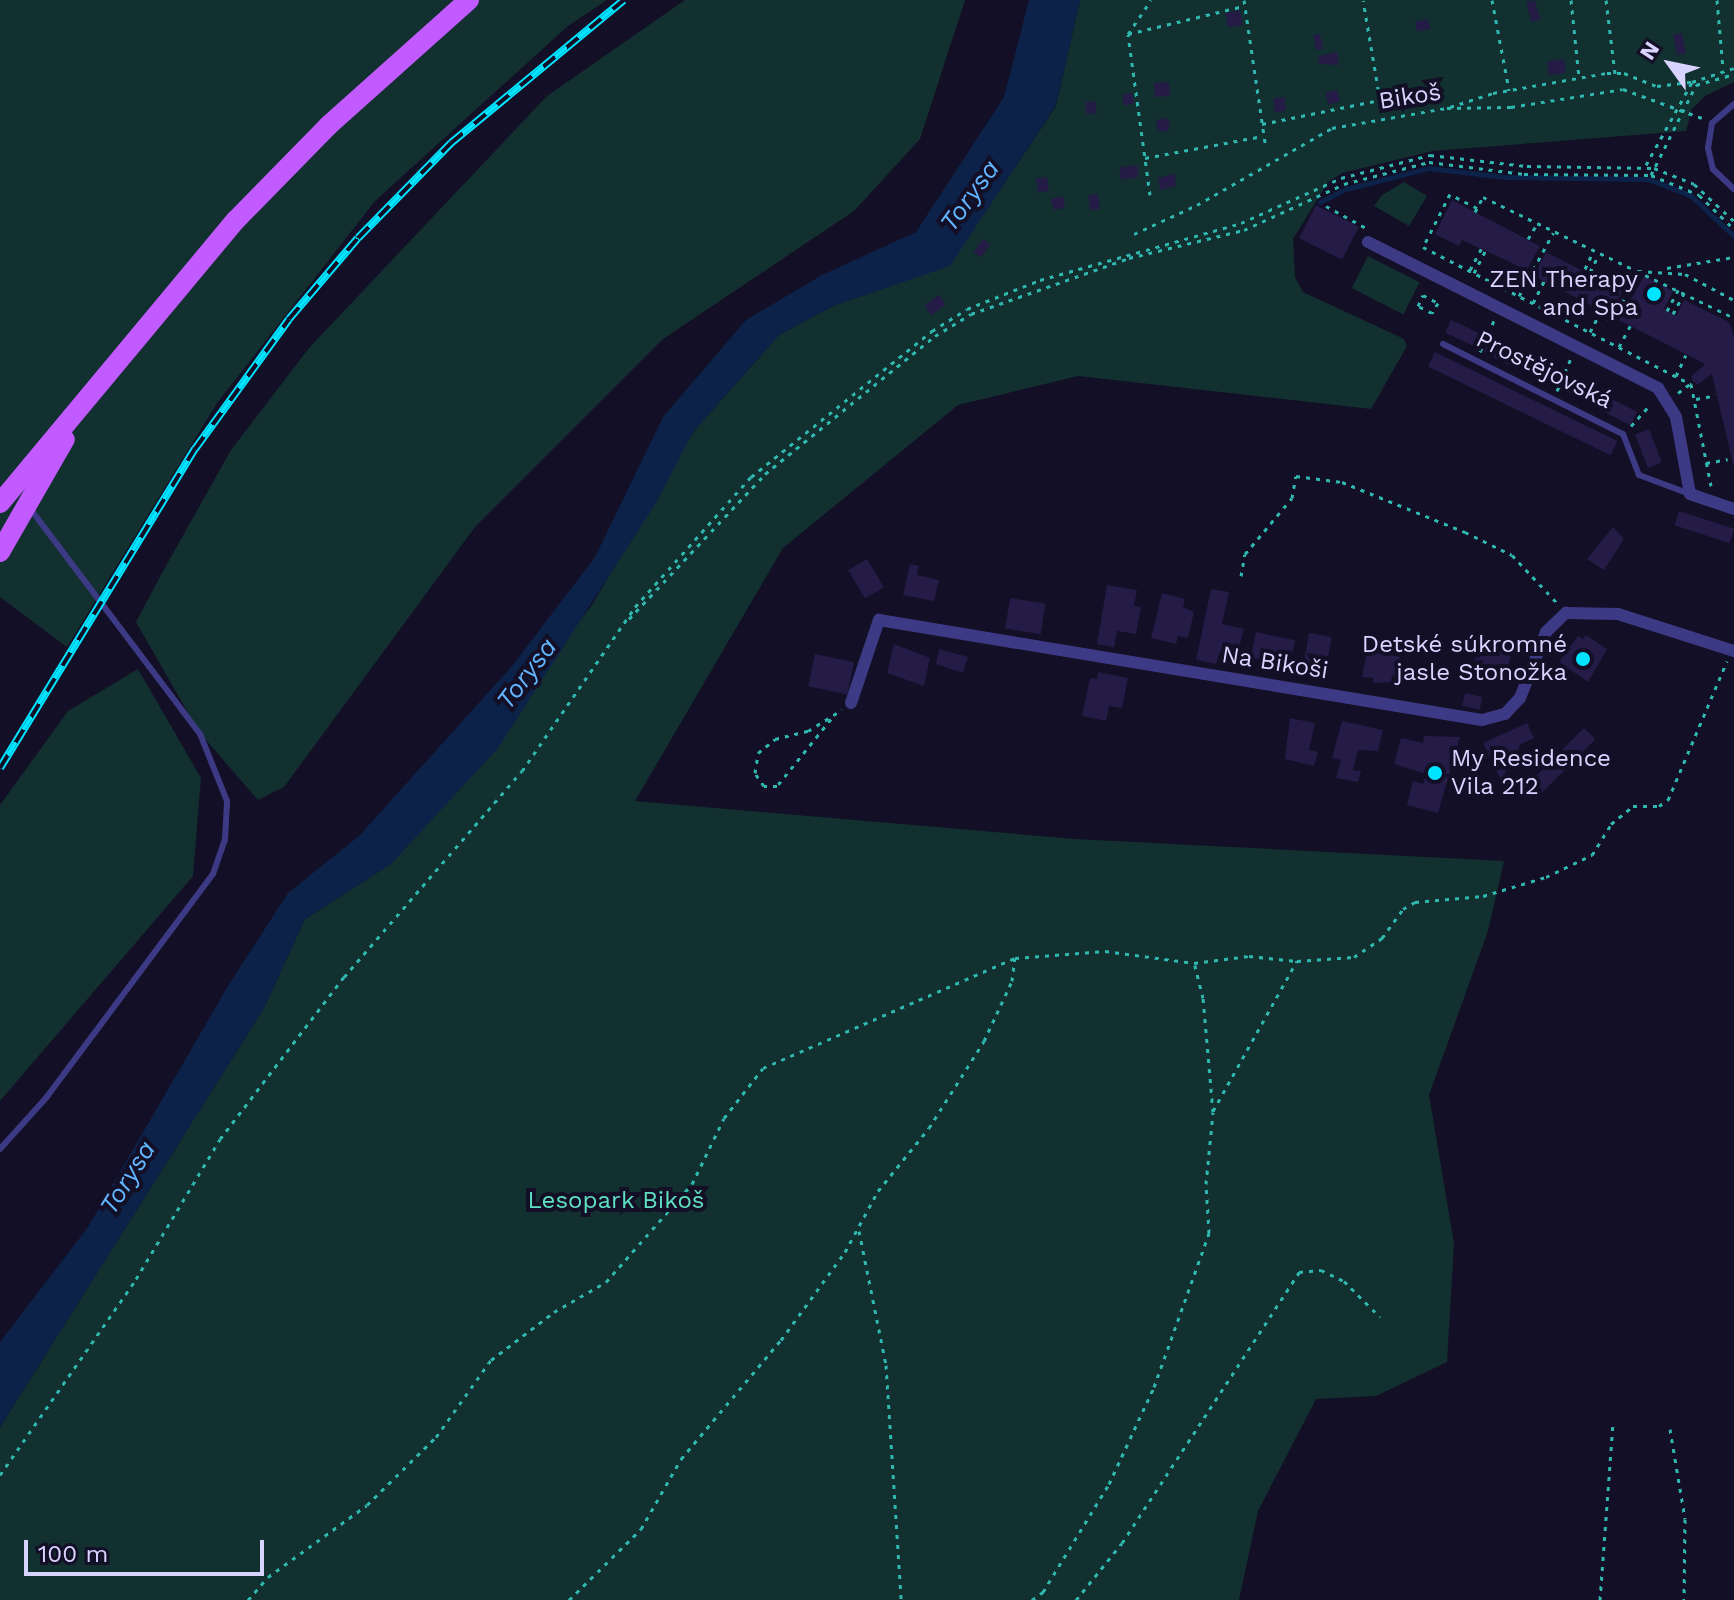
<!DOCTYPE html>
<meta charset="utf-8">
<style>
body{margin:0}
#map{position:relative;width:1734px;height:1600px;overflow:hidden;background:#130f26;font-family:"Work Sans",sans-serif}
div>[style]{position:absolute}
.green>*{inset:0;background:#12302f;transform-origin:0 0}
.water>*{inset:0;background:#0c2248}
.stream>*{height:5px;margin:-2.5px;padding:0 2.5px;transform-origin:2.5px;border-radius:2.5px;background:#0c2248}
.building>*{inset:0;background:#241b47;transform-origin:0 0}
.round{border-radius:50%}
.path>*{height:3px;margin-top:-1.5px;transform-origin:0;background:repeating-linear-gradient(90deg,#2fb8b0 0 4px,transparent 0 10px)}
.service>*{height:6px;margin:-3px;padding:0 3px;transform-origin:3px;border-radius:3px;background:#3d3a85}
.minor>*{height:12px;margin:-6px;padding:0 6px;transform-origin:6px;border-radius:6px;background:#3d3a85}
.primary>*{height:20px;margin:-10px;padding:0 10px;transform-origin:10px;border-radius:10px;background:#c25bff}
.rail>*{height:8px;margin-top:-4px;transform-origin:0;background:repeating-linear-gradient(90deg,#130f26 0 15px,#00e5ff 0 30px);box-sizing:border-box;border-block:2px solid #00e5ff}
.dots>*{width:22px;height:22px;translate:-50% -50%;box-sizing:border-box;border:4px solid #130f26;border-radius:50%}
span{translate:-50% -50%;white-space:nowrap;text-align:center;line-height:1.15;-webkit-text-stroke:8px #130f26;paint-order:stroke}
.street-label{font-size:24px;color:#d9d4ff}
.poi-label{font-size:24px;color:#d9d4ff}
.right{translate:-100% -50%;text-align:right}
.left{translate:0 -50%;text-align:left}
.park-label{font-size:24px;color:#5fe0c0}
.water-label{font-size:26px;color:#62b6ff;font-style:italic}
.north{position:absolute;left:1630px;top:24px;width:80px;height:80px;-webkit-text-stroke:6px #130f26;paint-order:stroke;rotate:303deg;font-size:22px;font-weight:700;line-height:32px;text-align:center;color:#d9d4ff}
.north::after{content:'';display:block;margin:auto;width:28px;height:36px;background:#d9d4ff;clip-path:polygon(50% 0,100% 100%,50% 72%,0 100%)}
.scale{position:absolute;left:24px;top:1540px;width:240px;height:36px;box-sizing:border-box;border:4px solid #d9d4ff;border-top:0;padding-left:10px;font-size:24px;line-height:28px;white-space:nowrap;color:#d9d4ff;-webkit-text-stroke:6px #130f26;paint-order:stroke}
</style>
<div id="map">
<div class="green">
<i style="clip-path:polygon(0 0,607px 0,568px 26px,375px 201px,217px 403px,67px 647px,0 597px)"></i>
<i style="clip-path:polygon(685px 0,965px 0,920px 139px,854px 211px,663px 339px,475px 527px,284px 787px,258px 800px,199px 732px,136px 622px,162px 573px,231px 450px,309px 348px,547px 96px)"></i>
<i style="clip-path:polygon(1080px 0,1734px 0,1734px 82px,1705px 96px,1692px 109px,1686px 131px,1433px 151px,1342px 173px,1328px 182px,1293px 239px,1295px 277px,1303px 292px,1404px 339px,1407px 346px,1371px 409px,1078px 376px,958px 405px,783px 548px,635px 801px,1075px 839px,1504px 861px,1488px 931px,1429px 1095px,1454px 1244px,1447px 1362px,1376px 1396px,1316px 1399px,1258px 1511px,1239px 1600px,0 1600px,0 1427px,264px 1008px,305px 919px,391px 864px,592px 605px,693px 432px,779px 335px,833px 306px,950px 265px,1056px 106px)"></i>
<i style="clip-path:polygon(1404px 182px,1427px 196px,1409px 226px,1374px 206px,1382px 195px)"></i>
<i style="left:1368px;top:256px;width:58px;height:36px;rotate:27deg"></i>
<i style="clip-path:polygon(138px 669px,201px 778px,193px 876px,0 1101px,0 805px,68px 711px)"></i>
</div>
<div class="water">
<i style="clip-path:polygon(1029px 0,1080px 0,1056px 105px,950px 266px,833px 306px,779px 335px,693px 432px,656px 503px,498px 748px,391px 864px,305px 919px,264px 1008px,0 1427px,0 1342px,88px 1227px,228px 986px,288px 893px,359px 836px,512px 666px,595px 557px,663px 417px,746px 320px,822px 275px,916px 232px,1004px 97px)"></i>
</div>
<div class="stream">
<i style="left:1320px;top:202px;width:29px;rotate:-27deg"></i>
<i style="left:1346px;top:189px;width:86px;rotate:-14.2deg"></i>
<i style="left:1429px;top:168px;width:76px;rotate:6.8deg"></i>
<i style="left:1504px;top:177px;width:144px;rotate:0.8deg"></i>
<i style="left:1648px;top:179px;width:45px;rotate:20.9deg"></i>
<i style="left:1690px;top:195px;width:60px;rotate:43deg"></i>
</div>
<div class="building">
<i style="left:1535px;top:0;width:20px;height:9px;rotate:75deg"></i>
<i style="left:1240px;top:10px;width:15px;height:15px;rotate:79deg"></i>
<i style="left:1428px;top:19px;width:10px;height:13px;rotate:79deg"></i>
<i style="left:1682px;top:33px;width:21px;height:9px;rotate:79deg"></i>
<i style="left:1320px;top:34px;width:15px;height:7px;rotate:79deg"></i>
<i style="clip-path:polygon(1337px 52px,1339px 65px,1319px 64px,1318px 56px)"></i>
<i style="left:1564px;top:59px;width:14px;height:17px;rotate:82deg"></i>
<i style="left:1169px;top:82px;width:14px;height:15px;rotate:86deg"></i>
<i style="left:1337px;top:90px;width:12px;height:12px;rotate:76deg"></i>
<i style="left:1132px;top:93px;width:11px;height:10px;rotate:80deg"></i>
<i style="left:1284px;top:97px;width:14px;height:11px;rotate:82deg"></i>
<i style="left:1095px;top:101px;width:12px;height:10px;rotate:81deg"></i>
<i class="round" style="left:1156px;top:118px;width:14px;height:14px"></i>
<i style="left:1137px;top:165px;width:12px;height:18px;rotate:81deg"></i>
<i style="clip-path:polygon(1175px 174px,1176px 186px,1160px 190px,1158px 178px)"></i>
<i style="left:1047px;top:177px;width:14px;height:11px;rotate:82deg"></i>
<i style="left:1098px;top:194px;width:15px;height:10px;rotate:82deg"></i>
<i style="clip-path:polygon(1063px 196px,1065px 208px,1054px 210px,1051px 199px)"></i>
<i style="clip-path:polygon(1452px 200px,1540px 246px,1527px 270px,1462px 240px,1459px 246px,1435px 234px)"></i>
<i style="left:1316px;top:205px;width:48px;height:37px;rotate:27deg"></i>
<i style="left:983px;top:239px;width:9px;height:16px;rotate:36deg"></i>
<i style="left:1546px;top:252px;width:86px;height:27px;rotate:27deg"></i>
<i style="clip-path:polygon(1644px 276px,1673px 291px,1664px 309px,1676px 316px,1684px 300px,1729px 322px,1734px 336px,1734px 468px,1712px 374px,1697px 385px,1691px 377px,1705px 364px,1619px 320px)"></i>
<i style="left:939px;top:295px;width:12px;height:18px;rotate:55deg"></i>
<i style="left:1451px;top:320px;width:38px;height:14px;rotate:25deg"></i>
<i style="left:1490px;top:339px;width:37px;height:15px;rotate:26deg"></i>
<i style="left:1435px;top:352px;width:203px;height:16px;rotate:26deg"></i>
<i style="left:1528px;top:358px;width:37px;height:14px;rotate:26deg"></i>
<i style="left:1566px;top:376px;width:37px;height:14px;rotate:26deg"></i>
<i style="left:1604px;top:395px;width:37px;height:15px;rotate:27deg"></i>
<i style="left:1649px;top:429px;width:36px;height:15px;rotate:69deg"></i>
<i style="left:1679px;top:511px;width:58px;height:15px;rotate:18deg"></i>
<i style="clip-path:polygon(1613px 527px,1624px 539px,1604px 570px,1587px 559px)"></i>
<i style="left:867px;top:559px;width:33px;height:22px;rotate:59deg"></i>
<i style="clip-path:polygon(910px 564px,919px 566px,917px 575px,939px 580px,934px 601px,903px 595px)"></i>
<i style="clip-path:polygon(1107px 585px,1137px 590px,1134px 606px,1141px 607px,1136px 634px,1117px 631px,1114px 647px,1097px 644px)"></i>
<i style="clip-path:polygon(1211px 589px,1229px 592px,1222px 624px,1244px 629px,1237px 655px,1220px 651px,1216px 664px,1196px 660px)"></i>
<i style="clip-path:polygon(1162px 593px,1185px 599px,1183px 607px,1194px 612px,1188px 638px,1178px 636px,1176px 644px,1151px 638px)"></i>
<i style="left:1010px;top:598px;width:36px;height:31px;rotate:9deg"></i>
<i style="left:1256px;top:632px;width:40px;height:26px;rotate:12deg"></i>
<i style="left:1309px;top:633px;width:23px;height:38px;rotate:10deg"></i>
<i style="clip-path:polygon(1586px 635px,1607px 649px,1588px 682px,1559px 662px,1578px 636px,1583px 639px)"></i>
<i style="left:1481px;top:638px;width:33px;height:40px;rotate:14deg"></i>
<i style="clip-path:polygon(894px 644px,930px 658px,924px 686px,887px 673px)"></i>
<i style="clip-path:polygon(939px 649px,968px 657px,963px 673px,936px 664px)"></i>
<i style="clip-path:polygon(1367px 651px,1400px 657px,1395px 682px,1373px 683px,1374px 678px,1362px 677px)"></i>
<i style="left:815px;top:654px;width:40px;height:33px;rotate:12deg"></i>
<i style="clip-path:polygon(1098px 672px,1128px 678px,1122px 708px,1109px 706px,1106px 721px,1082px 716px,1090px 678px,1097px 679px)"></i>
<i style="left:1465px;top:693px;width:18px;height:13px;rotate:13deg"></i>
<i style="clip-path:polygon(1290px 718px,1315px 723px,1309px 750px,1318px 752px,1314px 766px,1285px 759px)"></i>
<i style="clip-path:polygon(1342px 721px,1383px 730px,1378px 751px,1358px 750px,1353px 770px,1361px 771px,1358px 782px,1336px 778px,1341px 760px,1332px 758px)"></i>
<i style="clip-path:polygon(1527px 723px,1534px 738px,1521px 744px,1501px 780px,1483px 743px)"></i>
<i style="left:1584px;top:728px;width:16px;height:76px;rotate:45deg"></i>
<i style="clip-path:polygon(1424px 736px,1460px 737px,1438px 813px,1407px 805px,1413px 781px,1423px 784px,1426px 774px,1394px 764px,1401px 738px,1423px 743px)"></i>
</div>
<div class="path">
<i style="left:1244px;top:0;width:144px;rotate:81.6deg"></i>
<i style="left:1492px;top:0;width:92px;rotate:79.3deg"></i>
<i style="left:1571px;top:0;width:78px;rotate:84.1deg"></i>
<i style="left:1606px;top:0;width:74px;rotate:83deg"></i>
<i style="left:1717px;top:0;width:68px;rotate:85deg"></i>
<i style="left:1128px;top:34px;width:119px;rotate:-13.6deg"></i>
<i style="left:1450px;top:107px;width:45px;rotate:-18deg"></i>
<i style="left:1493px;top:93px;width:116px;rotate:-10deg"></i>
<i style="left:1607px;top:73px;width:17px"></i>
<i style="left:1624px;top:73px;width:35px;rotate:22deg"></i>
<i style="left:1657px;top:86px;width:35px;rotate:-7deg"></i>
<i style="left:1262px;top:124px;width:120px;rotate:-11.5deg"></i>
<i style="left:1380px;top:100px;width:101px;rotate:-99.6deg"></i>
<i style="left:1145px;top:158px;width:120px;rotate:-10.6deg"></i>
<i style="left:1646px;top:165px;width:95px;rotate:-61deg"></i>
<i style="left:1692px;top:82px;width:44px;rotate:-18.4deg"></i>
<i style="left:1651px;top:175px;width:52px;rotate:22.6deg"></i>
<i style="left:1699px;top:195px;width:49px;rotate:44.2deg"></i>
<i style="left:1150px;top:195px;width:162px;rotate:-97.8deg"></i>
<i style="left:1128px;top:34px;width:41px;rotate:-55.9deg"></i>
<i style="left:1326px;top:206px;width:46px;rotate:28.8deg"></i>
<i style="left:1477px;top:208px;width:30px;rotate:-153deg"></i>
<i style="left:1450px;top:194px;width:59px;rotate:117deg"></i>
<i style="left:1423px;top:247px;width:301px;rotate:27.1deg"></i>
<i style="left:1691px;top:384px;width:104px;rotate:78.9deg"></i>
<i style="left:1475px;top:212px;width:17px;rotate:-62deg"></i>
<i style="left:1483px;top:197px;width:279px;rotate:25.7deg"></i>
<i style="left:1134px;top:234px;width:69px;rotate:-24.7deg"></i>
<i style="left:1197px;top:205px;width:155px;rotate:-29.7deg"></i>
<i style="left:1332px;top:128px;width:117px;rotate:-9.9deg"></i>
<i style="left:1447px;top:108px;width:64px;rotate:-0.9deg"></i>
<i style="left:1511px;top:107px;width:113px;rotate:-9.1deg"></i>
<i style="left:1623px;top:89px;width:84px;rotate:20.2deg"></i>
<i style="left:1528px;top:239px;width:17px;rotate:-59deg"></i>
<i style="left:1667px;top:268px;width:68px;rotate:-9.3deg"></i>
<i style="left:1585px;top:269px;width:17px;rotate:-65deg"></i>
<i style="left:1470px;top:270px;width:24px;rotate:-62deg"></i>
<i style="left:1590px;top:272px;width:18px;rotate:-63deg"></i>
<i style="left:1474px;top:273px;width:25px;rotate:-63deg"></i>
<i style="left:1423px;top:295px;width:17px;rotate:28deg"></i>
<i style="left:1438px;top:303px;width:12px;rotate:121deg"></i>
<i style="left:1432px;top:313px;width:16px;rotate:-153deg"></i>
<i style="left:1418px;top:306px;width:12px;rotate:-66deg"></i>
<i style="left:1519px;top:296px;width:72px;rotate:-61.6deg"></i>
<i style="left:1533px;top:303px;width:25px;rotate:-63deg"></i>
<i style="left:1667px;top:311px;width:24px;rotate:-62deg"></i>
<i style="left:1599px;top:314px;width:16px;rotate:27deg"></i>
<i style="left:1613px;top:321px;width:56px;rotate:-63.4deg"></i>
<i style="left:1638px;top:271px;width:47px;rotate:3.7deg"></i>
<i style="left:1685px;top:274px;width:55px;rotate:28deg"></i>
<i style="left:1673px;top:314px;width:24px;rotate:-62deg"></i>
<i style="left:1590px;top:332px;width:24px;rotate:-62deg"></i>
<i style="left:1619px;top:347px;width:24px;rotate:-62deg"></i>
<i style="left:1480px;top:352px;width:36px;rotate:-66deg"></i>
<i style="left:1676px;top:376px;width:23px;rotate:-65deg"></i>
<i style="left:1557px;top:391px;width:36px;rotate:-67deg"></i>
<i style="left:1678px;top:393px;width:20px;rotate:-37deg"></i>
<i style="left:1696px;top:399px;width:20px;rotate:-11deg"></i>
<i style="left:1631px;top:426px;width:28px;rotate:-48deg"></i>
<i style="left:1706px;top:463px;width:22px;rotate:-10deg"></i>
<i style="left:1241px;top:576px;width:22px;rotate:-80deg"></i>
<i style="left:1245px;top:554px;width:73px;rotate:-50deg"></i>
<i style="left:1292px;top:498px;width:22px;rotate:-80deg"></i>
<i style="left:1296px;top:476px;width:46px;rotate:7.4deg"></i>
<i style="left:1342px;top:482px;width:133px;rotate:22.1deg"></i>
<i style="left:1465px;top:532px;width:52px;rotate:26.1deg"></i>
<i style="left:1512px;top:555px;width:67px;rotate:46.8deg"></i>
<i style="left:629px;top:619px;width:199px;rotate:-46.8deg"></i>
<i style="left:765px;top:474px;width:219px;rotate:-39.1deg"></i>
<i style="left:935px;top:336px;width:42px;rotate:-31.4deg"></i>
<i style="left:971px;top:314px;width:168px;rotate:-19.5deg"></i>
<i style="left:1129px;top:258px;width:118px;rotate:-13.7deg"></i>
<i style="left:1244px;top:230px;width:110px;rotate:-24.7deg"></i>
<i style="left:1344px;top:184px;width:88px;rotate:-14.5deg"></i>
<i style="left:1429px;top:162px;width:96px;rotate:7.2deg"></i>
<i style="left:1524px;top:174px;width:127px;rotate:0.5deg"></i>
<i style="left:1651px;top:175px;width:101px;rotate:-63.4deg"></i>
<i style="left:1696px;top:85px;width:40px;rotate:-16deg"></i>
<i style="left:1559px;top:642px;width:12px;rotate:35deg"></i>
<i style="left:831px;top:719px;width:86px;rotate:128.9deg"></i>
<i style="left:777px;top:786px;width:13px;rotate:180deg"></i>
<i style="left:764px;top:786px;width:16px;rotate:-125deg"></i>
<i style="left:755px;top:773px;width:20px;rotate:-81deg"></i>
<i style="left:758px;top:753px;width:22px;rotate:-39deg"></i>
<i style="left:775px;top:739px;width:34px;rotate:-14deg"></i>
<i style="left:808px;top:731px;width:40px;rotate:-32deg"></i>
<i style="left:1213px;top:1111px;width:172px;rotate:-60.8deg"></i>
<i style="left:859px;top:1231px;width:137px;rotate:78.6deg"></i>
<i style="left:886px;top:1365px;width:235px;rotate:86.3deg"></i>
<i style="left:1670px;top:1429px;width:91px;rotate:80.5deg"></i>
<i style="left:1685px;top:1519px;width:81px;rotate:90.7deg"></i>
<i style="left:0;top:1475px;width:239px;rotate:-55.2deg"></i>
<i style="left:136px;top:1279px;width:163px;rotate:-59deg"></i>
<i style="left:220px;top:1139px;width:204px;rotate:-52.6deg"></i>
<i style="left:344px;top:977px;width:272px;rotate:-49.2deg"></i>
<i style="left:522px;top:771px;width:199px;rotate:-55.4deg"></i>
<i style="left:635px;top:607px;width:174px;rotate:-48.3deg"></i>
<i style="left:751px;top:477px;width:233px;rotate:-38.9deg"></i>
<i style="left:932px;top:331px;width:41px;rotate:-32.2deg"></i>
<i style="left:967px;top:309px;width:79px;rotate:-21.7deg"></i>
<i style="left:1040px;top:280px;width:209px;rotate:-15.8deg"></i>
<i style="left:1241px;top:223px;width:110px;rotate:-24.2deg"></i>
<i style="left:1341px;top:178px;width:92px;rotate:-14.5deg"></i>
<i style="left:1430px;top:155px;width:98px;rotate:6.5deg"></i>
<i style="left:1527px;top:166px;width:127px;rotate:0.9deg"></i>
<i style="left:1654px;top:168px;width:43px;rotate:21.8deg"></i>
<i style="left:1694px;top:184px;width:54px;rotate:42.8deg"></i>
<i style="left:248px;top:1600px;width:30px;rotate:-49deg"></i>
<i style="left:268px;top:1577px;width:122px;rotate:-36deg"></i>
<i style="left:367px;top:1505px;width:97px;rotate:-44.6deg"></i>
<i style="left:436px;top:1437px;width:95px;rotate:-54.5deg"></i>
<i style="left:491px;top:1360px;width:79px;rotate:-37.3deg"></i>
<i style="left:554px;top:1312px;width:60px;rotate:-30deg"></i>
<i style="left:606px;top:1282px;width:130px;rotate:-48.7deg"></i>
<i style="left:692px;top:1184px;width:73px;rotate:-64.1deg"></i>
<i style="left:724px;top:1118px;width:63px;rotate:-52deg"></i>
<i style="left:763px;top:1068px;width:275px;rotate:-23.6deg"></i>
<i style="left:1015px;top:958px;width:90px;rotate:-4.4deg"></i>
<i style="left:1105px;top:951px;width:90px;rotate:7.7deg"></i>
<i style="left:1194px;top:963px;width:55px;rotate:-7.3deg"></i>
<i style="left:1249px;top:956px;width:48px;rotate:5.9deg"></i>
<i style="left:1297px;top:961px;width:57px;rotate:-4deg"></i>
<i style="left:1354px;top:957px;width:34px;rotate:-34deg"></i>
<i style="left:1382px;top:938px;width:36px;rotate:-54deg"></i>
<i style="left:1403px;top:909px;width:14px;rotate:-30deg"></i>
<i style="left:1415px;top:902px;width:68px;rotate:-5deg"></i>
<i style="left:1483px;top:896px;width:66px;rotate:-16.8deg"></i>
<i style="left:1546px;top:877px;width:51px;rotate:-25.6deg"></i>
<i style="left:1592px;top:855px;width:36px;rotate:-58deg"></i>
<i style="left:1611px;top:824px;width:28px;rotate:-39deg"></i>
<i style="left:1633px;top:806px;width:26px"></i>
<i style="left:1659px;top:806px;width:11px;rotate:-34deg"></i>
<i style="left:1668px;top:800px;width:151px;rotate:-67deg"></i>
<i style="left:569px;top:1600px;width:101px;rotate:-44.6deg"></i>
<i style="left:641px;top:1529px;width:81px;rotate:-60.3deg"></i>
<i style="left:681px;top:1459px;width:155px;rotate:-50deg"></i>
<i style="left:781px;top:1340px;width:109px;rotate:-54deg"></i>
<i style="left:845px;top:1252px;width:69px;rotate:-61.6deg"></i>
<i style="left:878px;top:1191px;width:81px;rotate:-51deg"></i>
<i style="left:929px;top:1128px;width:103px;rotate:-57.7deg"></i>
<i style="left:984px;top:1041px;width:66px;rotate:-65deg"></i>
<i style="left:1012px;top:981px;width:23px;rotate:-83deg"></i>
<i style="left:1032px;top:1600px;width:14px;rotate:-36deg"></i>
<i style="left:1043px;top:1592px;width:127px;rotate:-58.6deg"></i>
<i style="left:1109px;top:1484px;width:107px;rotate:-65.1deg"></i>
<i style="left:1154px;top:1387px;width:164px;rotate:-70.3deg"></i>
<i style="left:1209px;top:1233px;width:49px;rotate:-93.5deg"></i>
<i style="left:1206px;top:1184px;width:72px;rotate:-84.4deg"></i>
<i style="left:1213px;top:1112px;width:114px;rotate:-95deg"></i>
<i style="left:1203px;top:998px;width:36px;rotate:-104deg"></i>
<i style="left:1076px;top:1600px;width:73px;rotate:-51.1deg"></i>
<i style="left:1122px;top:1543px;width:324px;rotate:-56.8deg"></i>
<i style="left:1299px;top:1272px;width:22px;rotate:-5deg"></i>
<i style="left:1321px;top:1270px;width:25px;rotate:26deg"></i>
<i style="left:1344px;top:1281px;width:51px;rotate:45deg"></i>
<i style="left:1600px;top:1600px;width:177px;rotate:-85.8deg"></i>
</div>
<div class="service">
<i style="left:1734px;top:104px;width:29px;rotate:139deg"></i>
<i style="left:1712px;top:123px;width:25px;rotate:99deg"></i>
<i style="left:1708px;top:148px;width:22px;rotate:77deg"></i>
<i style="left:1713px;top:169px;width:29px;rotate:44deg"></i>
<i style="left:1443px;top:344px;width:201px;rotate:26.6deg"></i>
<i style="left:1623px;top:434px;width:44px;rotate:68.7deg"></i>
<i style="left:1639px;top:475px;width:54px;rotate:20.4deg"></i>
<i style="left:0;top:1149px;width:69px;rotate:-48deg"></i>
<i style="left:46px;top:1098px;width:279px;rotate:-53.3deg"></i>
<i style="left:213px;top:874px;width:36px;rotate:-71deg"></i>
<i style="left:225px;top:840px;width:39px;rotate:-87deg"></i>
<i style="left:227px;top:801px;width:72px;rotate:-111.9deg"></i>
<i style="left:200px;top:734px;width:284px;rotate:-127deg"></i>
</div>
<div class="minor">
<i style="left:1368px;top:242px;width:325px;rotate:26.7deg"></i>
<i style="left:1658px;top:388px;width:34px;rotate:58deg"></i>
<i style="left:1676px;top:417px;width:78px;rotate:79.7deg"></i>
<i style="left:1690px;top:494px;width:46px;rotate:18.8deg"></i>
<i style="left:851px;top:703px;width:88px;rotate:-71.4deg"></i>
<i style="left:879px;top:620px;width:611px;rotate:9.42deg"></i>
<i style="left:1482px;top:720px;width:24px;rotate:-15deg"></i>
<i style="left:1505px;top:714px;width:22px;rotate:-47deg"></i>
<i style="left:1520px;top:698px;width:71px;rotate:-68.5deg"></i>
<i style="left:1546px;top:632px;width:28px;rotate:-44deg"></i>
<i style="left:1566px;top:613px;width:52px;rotate:1.1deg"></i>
<i style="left:1618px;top:614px;width:122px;rotate:17.7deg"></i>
</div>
<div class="primary">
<i style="left:0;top:503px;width:368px;rotate:-50.2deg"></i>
<i style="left:236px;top:220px;width:133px;rotate:-45.6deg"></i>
<i style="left:329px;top:125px;width:188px;rotate:-41.8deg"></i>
<i style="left:0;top:552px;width:130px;rotate:-60.1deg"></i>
</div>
<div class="rail">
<i style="left:0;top:768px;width:374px;rotate:-58.6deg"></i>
<i style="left:195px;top:449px;width:160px;rotate:-54.1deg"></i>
<i style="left:289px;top:319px;width:106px;rotate:-49.6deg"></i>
<i style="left:358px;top:238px;width:133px;rotate:-45.6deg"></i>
<i style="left:451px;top:143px;width:224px;rotate:-39.6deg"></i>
</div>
<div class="dots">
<i style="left:1654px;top:294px;background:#00e5ff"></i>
<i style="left:1583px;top:659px;background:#00e5ff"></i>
<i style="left:1435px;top:773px;background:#00e5ff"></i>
</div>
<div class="street-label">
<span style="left:1410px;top:97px;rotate:-9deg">Bikoš</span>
<span style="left:1544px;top:370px;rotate:26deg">Prostějovská</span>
<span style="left:1275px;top:663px;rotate:9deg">Na Bikoši</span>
</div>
<div class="poi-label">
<span class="right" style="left:1638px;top:294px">ZEN Therapy<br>and Spa</span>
<span class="right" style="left:1567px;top:659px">Detské súkromné<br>jasle Stonožka</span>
<span class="left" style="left:1451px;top:773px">My Residence<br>Vila 212</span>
</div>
<div class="park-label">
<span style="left:616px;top:1201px">Lesopark Bikoš</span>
</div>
<div class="water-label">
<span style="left:970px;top:196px;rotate:-54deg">Torysa</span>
<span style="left:527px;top:674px;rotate:-53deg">Torysa</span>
<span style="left:128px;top:1178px;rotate:-58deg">Torysa</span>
</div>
<div class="north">N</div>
<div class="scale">100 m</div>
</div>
